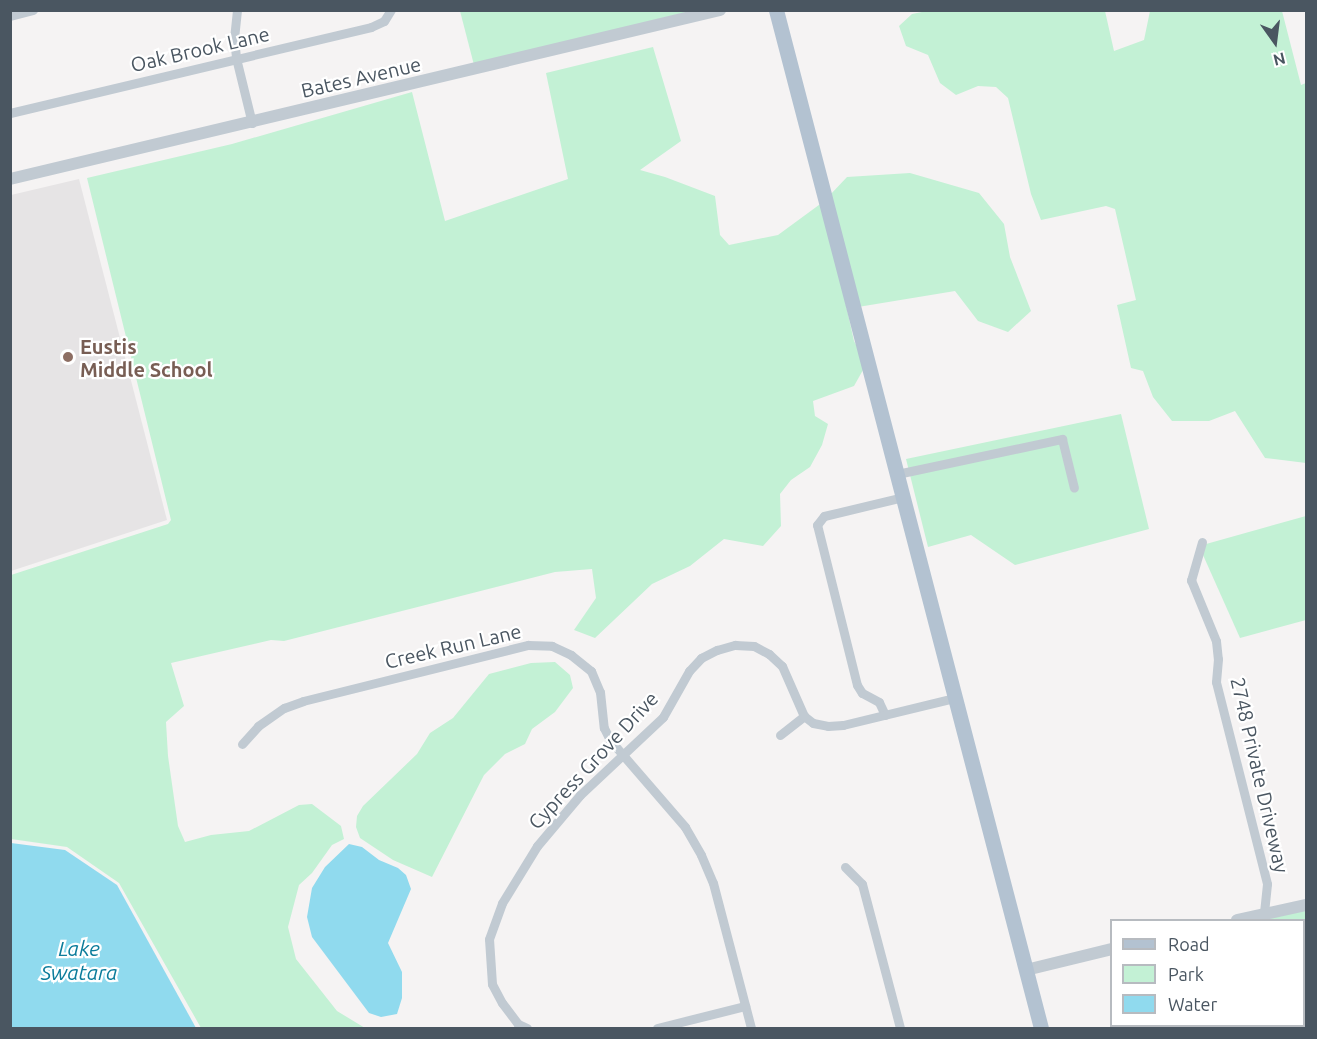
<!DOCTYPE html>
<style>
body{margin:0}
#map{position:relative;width:1317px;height:1039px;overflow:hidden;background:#f5f3f3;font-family:Ubuntu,sans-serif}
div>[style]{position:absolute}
.education>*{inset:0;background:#e6e4e5}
.green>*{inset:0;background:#c3f1d5}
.water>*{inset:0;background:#90daee}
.minor>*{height:9px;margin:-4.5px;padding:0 4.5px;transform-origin:4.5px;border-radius:4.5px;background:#c1cad2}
.tertiary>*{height:12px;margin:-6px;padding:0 6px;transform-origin:6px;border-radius:6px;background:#c1cad2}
.primary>*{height:15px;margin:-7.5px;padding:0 7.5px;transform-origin:7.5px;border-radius:7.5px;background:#b3c2d1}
.dots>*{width:16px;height:16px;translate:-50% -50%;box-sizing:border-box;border:3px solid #fff;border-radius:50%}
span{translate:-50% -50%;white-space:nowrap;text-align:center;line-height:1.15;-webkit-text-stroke:4.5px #fff;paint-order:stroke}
.street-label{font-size:20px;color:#4a5661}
.education-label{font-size:20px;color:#785e54;font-weight:700}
.left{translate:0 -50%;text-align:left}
.water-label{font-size:21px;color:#0c7c9b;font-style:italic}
.frame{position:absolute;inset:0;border:12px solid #4a5661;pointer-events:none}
.legend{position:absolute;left:1110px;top:919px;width:195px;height:108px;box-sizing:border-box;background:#fff;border:2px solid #b7bbc0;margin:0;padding:8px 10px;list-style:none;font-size:18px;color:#4a5661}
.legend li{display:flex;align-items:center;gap:12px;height:30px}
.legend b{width:30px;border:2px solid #b7bbc0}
.north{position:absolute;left:1245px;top:12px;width:60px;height:60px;-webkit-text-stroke:4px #fff;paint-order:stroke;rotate:166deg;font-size:16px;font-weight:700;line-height:24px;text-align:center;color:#4a5661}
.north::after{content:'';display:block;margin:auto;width:21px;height:27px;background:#4a5661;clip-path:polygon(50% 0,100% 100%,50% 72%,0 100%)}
</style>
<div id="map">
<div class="education">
<i style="clip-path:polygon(79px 179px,167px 520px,11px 571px,11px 195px)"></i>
</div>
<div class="green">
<i style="clip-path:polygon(695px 10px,474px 65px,460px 11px)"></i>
<i style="clip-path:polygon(927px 11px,1105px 11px,1114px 51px,1144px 40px,1150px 11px,1282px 11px,1301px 85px,1306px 83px,1306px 463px,1265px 458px,1235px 411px,1209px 421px,1172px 421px,1153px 397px,1143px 371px,1131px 368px,1117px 305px,1136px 300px,1115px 209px,1106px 206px,1041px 220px,1031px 194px,1008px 98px,996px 87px,978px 86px,956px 95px,940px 83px,928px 55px,906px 46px,899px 26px,912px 14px)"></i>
<i style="clip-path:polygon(653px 47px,681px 141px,640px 170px,665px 177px,715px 196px,720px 235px,729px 245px,778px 235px,823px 202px,854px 341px,861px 354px,863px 370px,854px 386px,813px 401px,815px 416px,828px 424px,822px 445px,810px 467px,791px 480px,780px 494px,781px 526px,763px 546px,724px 539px,690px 566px,652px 584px,595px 638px,574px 630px,596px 598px,592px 569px,555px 572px,284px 641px,271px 640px,171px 663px,184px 706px,166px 722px,168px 756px,178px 826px,185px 842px,211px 835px,249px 831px,299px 805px,312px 804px,341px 826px,344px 839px,332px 845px,312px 873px,299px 885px,288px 927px,296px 959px,337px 1011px,365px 1028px,201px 1028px,119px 883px,67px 847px,11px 839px,11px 575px,168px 524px,171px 520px,87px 178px,232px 144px,412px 92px,445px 221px,568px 179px,546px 73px)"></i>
<i style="clip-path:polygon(910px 173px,979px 193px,1004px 224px,1010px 257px,1031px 311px,1008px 332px,978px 321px,955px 291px,858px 307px,830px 195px,847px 177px)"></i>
<i style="clip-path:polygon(1121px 414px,1149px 529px,1015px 565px,971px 535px,928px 547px,906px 459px)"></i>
<i style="clip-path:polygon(1306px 516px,1306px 620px,1240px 638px,1199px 546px)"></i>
<i style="clip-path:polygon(555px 662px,570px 675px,573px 688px,555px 712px,532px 729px,525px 744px,505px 754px,484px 775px,432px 877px,393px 860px,360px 838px,356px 827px,357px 816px,363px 806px,417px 754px,430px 733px,453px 718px,489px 674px,531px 663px)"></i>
<i style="clip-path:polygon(1306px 910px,1306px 1028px,1119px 1028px,1120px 1026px,1304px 1026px,1304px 920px,1259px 920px)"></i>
</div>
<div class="water">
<i style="clip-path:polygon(11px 843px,65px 850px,117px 885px,196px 1028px,11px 1028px)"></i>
<i style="clip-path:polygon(349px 844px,362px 847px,379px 860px,398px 868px,406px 875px,411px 889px,388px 943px,402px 972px,402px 998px,397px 1014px,381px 1017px,369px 1013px,312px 937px,307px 917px,312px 888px,325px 867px)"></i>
</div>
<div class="minor">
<i style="left:237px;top:10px;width:28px;rotate:96deg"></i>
<i style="left:234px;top:38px;width:20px;rotate:84deg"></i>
<i style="left:236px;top:58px;width:67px;rotate:76.2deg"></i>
<i style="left:10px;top:16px;width:24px;rotate:-15deg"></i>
<i style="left:10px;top:113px;width:371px;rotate:-13.4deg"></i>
<i style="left:371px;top:27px;width:14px;rotate:-25deg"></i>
<i style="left:384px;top:21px;width:13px;rotate:-58deg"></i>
<i style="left:897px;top:474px;width:169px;rotate:-12deg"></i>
<i style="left:1062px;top:439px;width:50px;rotate:76.2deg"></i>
<i style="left:1202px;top:542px;width:40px;rotate:106deg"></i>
<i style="left:1191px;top:580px;width:66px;rotate:67.7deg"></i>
<i style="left:1216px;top:641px;width:18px;rotate:84deg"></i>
<i style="left:1218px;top:659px;width:23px;rotate:95deg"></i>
<i style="left:1216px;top:682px;width:208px;rotate:75.8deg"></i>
<i style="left:1267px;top:884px;width:30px;rotate:96deg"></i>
<i style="left:885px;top:715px;width:14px;rotate:-115deg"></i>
<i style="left:879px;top:702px;width:19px;rotate:-152deg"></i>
<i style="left:862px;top:693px;width:9px;rotate:-122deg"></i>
<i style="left:857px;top:685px;width:165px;rotate:-104deg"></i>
<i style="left:817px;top:525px;width:11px;rotate:-52deg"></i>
<i style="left:824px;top:516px;width:81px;rotate:-13.5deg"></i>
<i style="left:780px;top:735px;width:31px;rotate:-38deg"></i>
<i style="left:242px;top:744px;width:24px;rotate:-48deg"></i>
<i style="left:258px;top:726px;width:32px;rotate:-35deg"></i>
<i style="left:284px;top:708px;width:20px;rotate:-20deg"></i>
<i style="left:303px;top:701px;width:232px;rotate:-14deg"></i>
<i style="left:528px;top:645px;width:24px;rotate:2deg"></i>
<i style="left:552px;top:646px;width:21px;rotate:25deg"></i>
<i style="left:571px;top:655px;width:26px;rotate:39deg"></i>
<i style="left:591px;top:671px;width:23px;rotate:67deg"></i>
<i style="left:600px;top:692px;width:36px;rotate:84deg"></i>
<i style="left:604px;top:728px;width:13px;rotate:63deg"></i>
<i style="left:610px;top:740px;width:115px;rotate:49.2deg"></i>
<i style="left:685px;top:827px;width:32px;rotate:60deg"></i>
<i style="left:701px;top:855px;width:30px;rotate:67deg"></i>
<i style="left:713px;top:883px;width:150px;rotate:75.3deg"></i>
<i style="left:845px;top:867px;width:24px;rotate:45deg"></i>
<i style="left:862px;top:884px;width:149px;rotate:75.2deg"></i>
<i style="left:1239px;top:1026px;width:2px;rotate:63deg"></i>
<i style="left:527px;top:1028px;width:10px;rotate:-156deg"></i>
<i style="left:518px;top:1024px;width:26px;rotate:-127deg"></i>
<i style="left:502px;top:1003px;width:21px;rotate:-118deg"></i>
<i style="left:492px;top:984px;width:45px;rotate:-93.8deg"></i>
<i style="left:489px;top:939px;width:38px;rotate:-70deg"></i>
<i style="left:502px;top:903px;width:67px;rotate:-58.4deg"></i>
<i style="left:537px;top:846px;width:67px;rotate:-49.9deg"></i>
<i style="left:580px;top:795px;width:114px;rotate:-43.2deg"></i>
<i style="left:663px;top:717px;width:53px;rotate:-60.5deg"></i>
<i style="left:689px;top:671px;width:18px;rotate:-47deg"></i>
<i style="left:701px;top:658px;width:18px;rotate:-27deg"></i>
<i style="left:717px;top:650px;width:19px;rotate:-16deg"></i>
<i style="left:735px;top:645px;width:19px;rotate:3deg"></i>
<i style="left:754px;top:646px;width:17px;rotate:28deg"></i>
<i style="left:769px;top:654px;width:18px;rotate:43deg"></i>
<i style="left:782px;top:666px;width:55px;rotate:66.3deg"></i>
<i style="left:804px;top:716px;width:11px;rotate:38deg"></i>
<i style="left:813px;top:723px;width:15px;rotate:11deg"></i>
<i style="left:828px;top:726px;width:15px;rotate:-4deg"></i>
<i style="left:843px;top:725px;width:115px;rotate:-13.6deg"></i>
<i style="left:657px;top:1028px;width:91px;rotate:-14deg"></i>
</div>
<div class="tertiary">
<i style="left:10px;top:179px;width:730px;rotate:-13.39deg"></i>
<i style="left:1237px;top:920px;width:71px;rotate:-12.3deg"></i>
<i style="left:1026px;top:970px;width:89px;rotate:-13.7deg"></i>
</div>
<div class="primary">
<i style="left:776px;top:10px;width:1052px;rotate:75.41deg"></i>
</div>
<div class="dots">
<i style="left:68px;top:357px;background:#8d6e63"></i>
</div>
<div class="street-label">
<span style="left:200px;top:49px;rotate:-13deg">Oak Brook Lane</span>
<span style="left:361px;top:77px;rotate:-13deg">Bates Avenue</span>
<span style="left:453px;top:646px;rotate:-13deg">Creek Run Lane</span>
<span style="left:593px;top:760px;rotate:-47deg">Cypress Grove Drive</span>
<span style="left:1260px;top:775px;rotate:77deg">2748 Private Driveway</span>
</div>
<div class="education-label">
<span class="left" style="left:80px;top:358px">Eustis<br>Middle School</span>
</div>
<div class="water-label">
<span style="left:79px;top:960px">Lake<br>Swatara</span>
</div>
<div class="frame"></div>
<ul class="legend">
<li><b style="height:8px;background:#b3c2d1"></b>Road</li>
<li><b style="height:16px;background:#c3f1d5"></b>Park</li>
<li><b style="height:16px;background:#90daee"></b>Water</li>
</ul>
<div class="north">N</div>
</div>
